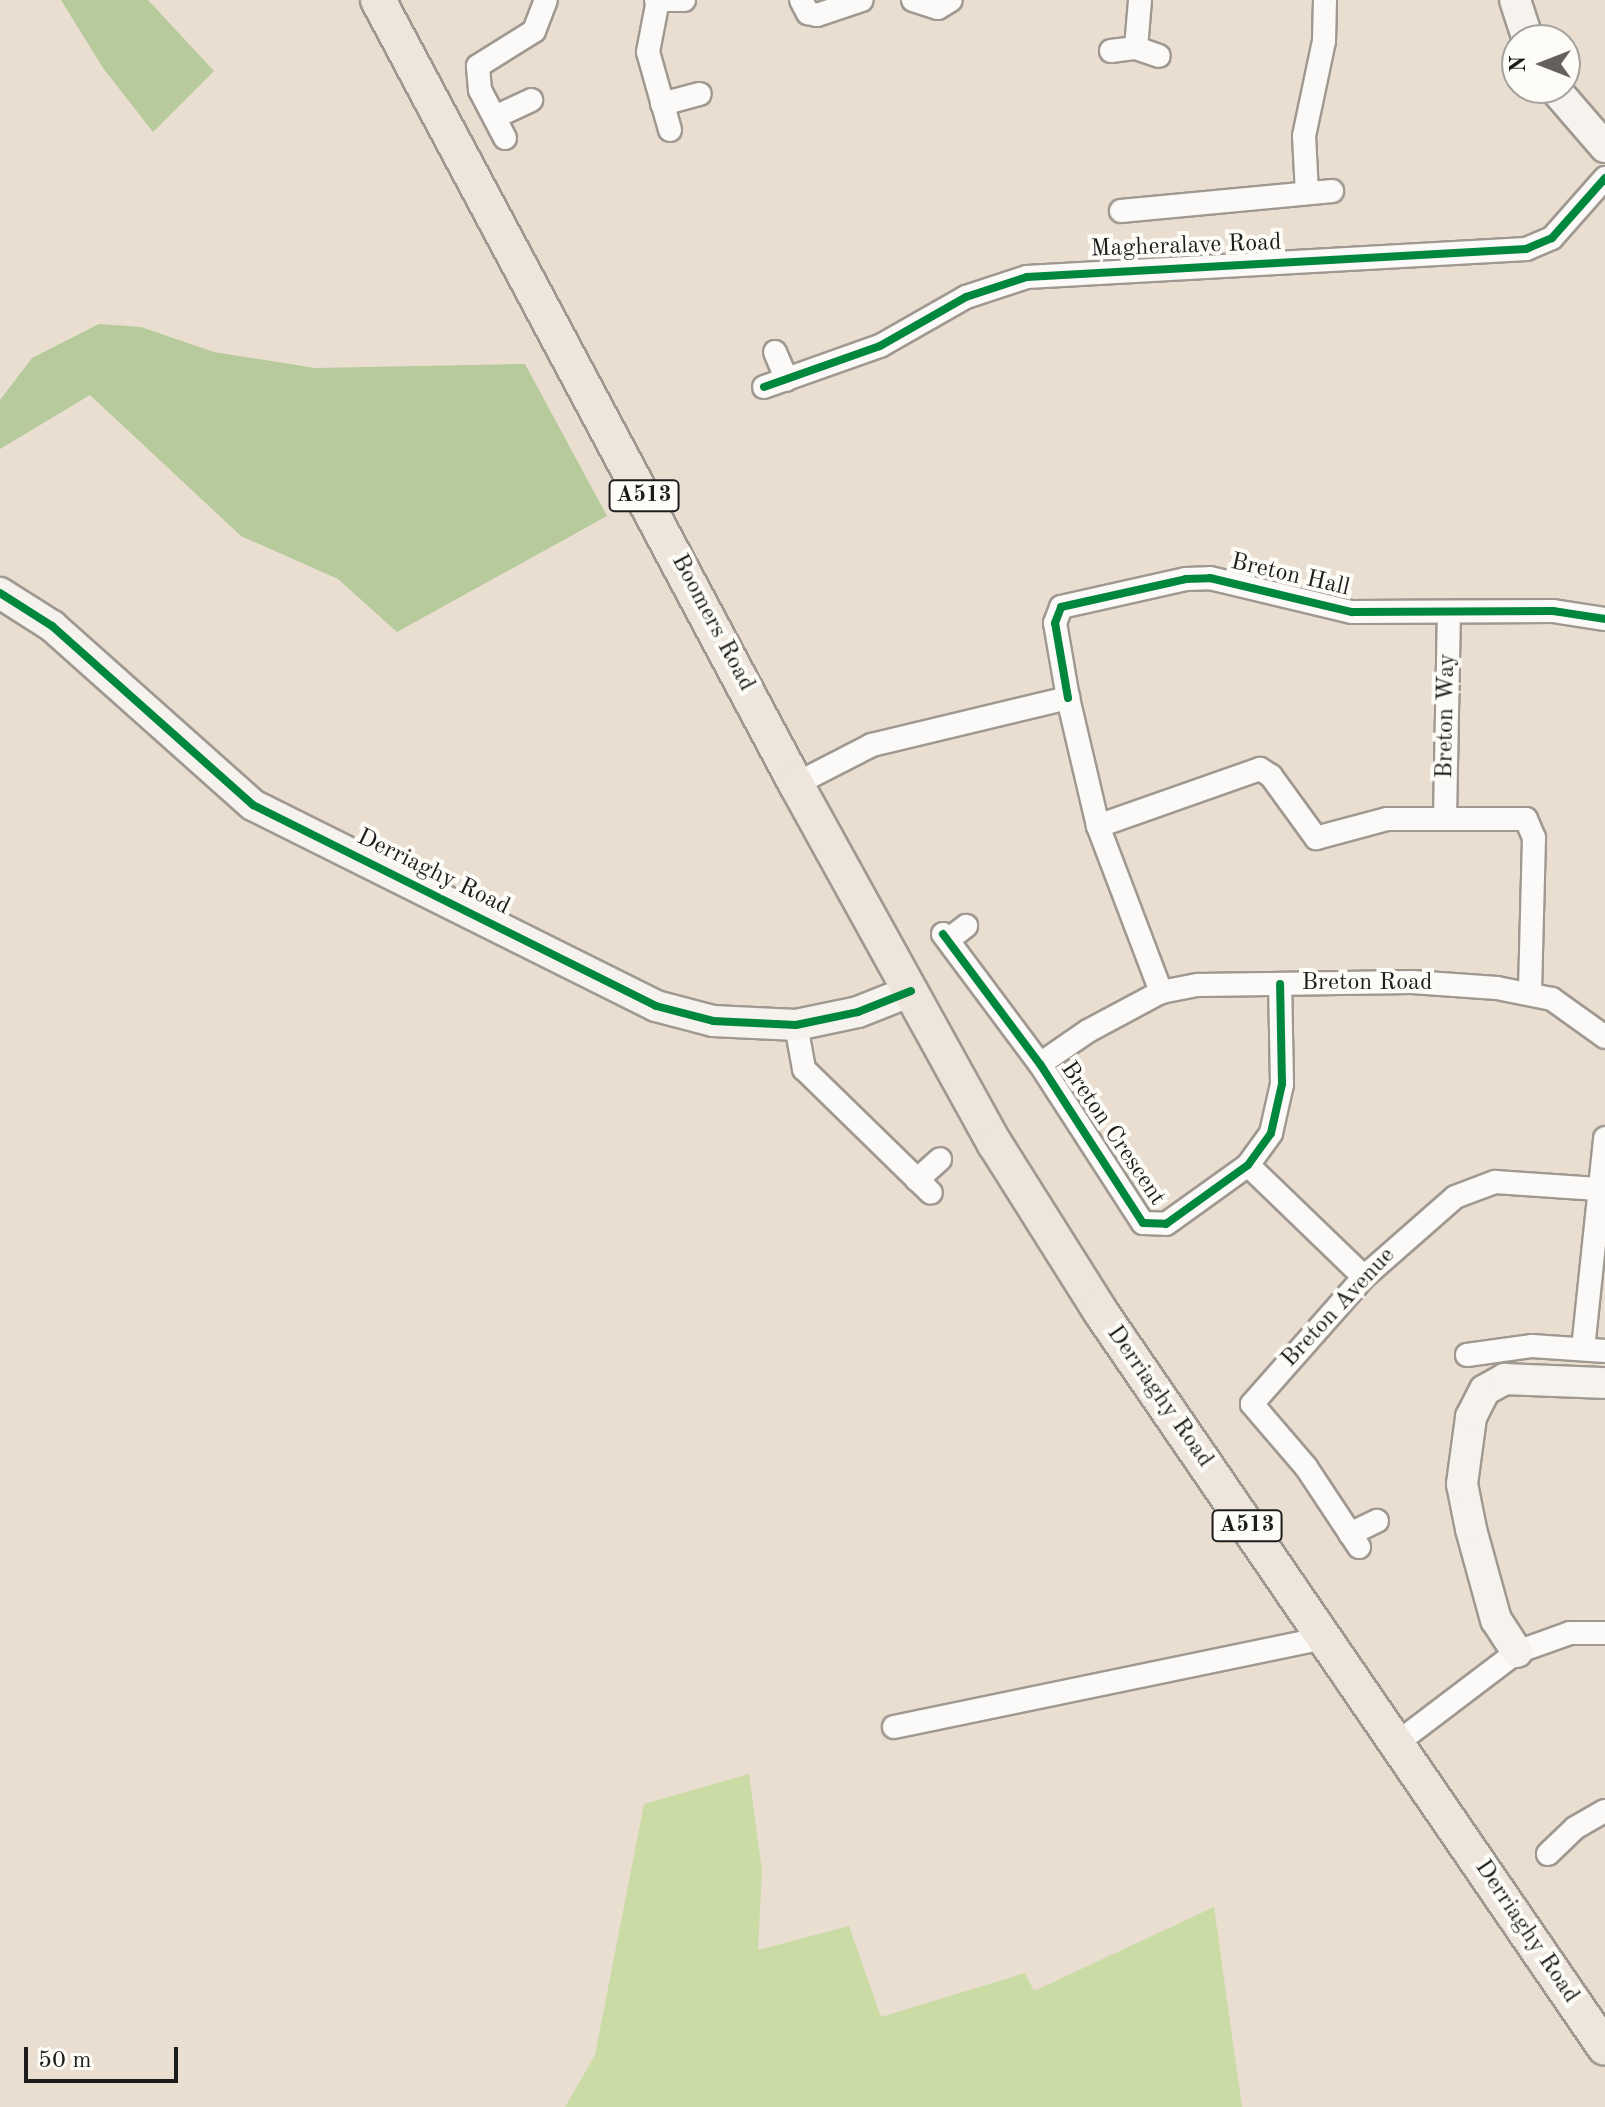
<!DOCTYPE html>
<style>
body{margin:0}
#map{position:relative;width:1605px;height:2107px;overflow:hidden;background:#eaded0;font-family:"Old Standard TT",serif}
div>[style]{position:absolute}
.green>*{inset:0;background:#cadba6}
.forest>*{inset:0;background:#b6ca9c}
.roads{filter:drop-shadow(2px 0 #9f9991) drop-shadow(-2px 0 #9f9991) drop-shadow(0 2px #9f9991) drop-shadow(0 -2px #9f9991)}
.street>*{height:22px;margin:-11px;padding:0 11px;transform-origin:11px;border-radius:11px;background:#fcfaf8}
.secondary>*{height:30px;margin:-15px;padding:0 15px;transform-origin:15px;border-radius:15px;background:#f6f2ee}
.primary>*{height:34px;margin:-17px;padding:0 17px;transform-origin:17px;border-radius:17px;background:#eee5dd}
.cycleway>*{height:8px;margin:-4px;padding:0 4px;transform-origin:4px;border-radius:4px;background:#00873e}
span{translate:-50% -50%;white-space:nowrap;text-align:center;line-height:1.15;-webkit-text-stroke:8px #fdfcf7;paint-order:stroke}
.shield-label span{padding:2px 6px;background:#fdfcf7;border:2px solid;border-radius:6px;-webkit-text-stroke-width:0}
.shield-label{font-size:22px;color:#1c1c1c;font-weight:700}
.street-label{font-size:24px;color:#1c1c1c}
.north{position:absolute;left:1501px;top:24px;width:80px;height:80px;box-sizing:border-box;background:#fdfcf7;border:2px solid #a3a29f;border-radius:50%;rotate:270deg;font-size:22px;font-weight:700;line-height:32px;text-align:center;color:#1c1c1c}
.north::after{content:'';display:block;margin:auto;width:28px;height:36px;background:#64605b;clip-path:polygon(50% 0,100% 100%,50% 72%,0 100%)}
.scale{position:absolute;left:24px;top:2047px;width:154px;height:36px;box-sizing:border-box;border:4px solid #1c1c1c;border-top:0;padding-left:10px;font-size:24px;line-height:28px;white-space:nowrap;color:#1c1c1c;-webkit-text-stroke:6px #fdfcf7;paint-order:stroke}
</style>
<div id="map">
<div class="green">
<i style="clip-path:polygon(749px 1774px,762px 1871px,758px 1950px,849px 1926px,881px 2017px,1025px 1973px,1034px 1991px,1214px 1907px,1242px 2107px,565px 2107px,595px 2055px,644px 1804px)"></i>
</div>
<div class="forest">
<i style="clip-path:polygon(61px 0,148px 0,214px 71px,153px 132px,103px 68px)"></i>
<i style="clip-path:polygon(99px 324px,141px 327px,214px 352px,315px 368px,525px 364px,607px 516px,397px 632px,338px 579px,241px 536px,90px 395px,0 449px,0 400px,32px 358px)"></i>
</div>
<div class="roads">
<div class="street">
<i style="left:656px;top:0;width:28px"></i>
<i style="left:658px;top:0;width:53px;rotate:100.9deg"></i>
<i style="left:648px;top:52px;width:81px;rotate:74.2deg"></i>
<i style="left:801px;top:0;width:15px;rotate:62deg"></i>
<i style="left:808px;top:13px;width:9px;rotate:13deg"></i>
<i style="left:817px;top:15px;width:47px;rotate:-18.4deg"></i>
<i style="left:913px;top:0;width:26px;rotate:18deg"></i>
<i style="left:938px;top:8px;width:15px;rotate:-32deg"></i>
<i style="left:1136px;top:48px;width:48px;rotate:-85.2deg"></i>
<i style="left:1111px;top:51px;width:25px;rotate:-7deg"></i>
<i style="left:1136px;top:48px;width:24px;rotate:19deg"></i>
<i style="left:662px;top:104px;width:39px;rotate:-15deg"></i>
<i style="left:495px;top:117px;width:40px;rotate:-25deg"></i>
<i style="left:505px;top:138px;width:54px;rotate:-117.5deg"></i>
<i style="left:480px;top:90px;width:24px;rotate:-95deg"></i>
<i style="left:478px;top:66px;width:66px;rotate:-32deg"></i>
<i style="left:534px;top:31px;width:33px;rotate:-69deg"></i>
<i style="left:1307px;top:193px;width:57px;rotate:-93deg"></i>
<i style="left:1304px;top:136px;width:97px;rotate:-78.1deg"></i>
<i style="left:1324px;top:41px;width:41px;rotate:-88.6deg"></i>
<i style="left:1121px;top:211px;width:212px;rotate:-5.4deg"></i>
<i style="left:775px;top:352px;width:30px;rotate:67deg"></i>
<i style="left:764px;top:387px;width:123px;rotate:-19.5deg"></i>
<i style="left:880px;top:346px;width:99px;rotate:-29.7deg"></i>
<i style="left:966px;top:297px;width:64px;rotate:-18.2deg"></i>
<i style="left:1027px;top:277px;width:500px;rotate:-3.2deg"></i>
<i style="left:1526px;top:249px;width:28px;rotate:-23deg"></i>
<i style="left:1552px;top:238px;width:80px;rotate:-48.5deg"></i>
<i style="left:1068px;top:698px;width:76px;rotate:-99.8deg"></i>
<i style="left:1055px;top:623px;width:17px;rotate:-69deg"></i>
<i style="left:1061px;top:607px;width:128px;rotate:-12.6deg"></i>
<i style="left:1186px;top:579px;width:24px;rotate:-2deg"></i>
<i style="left:1210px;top:578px;width:146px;rotate:13.5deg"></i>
<i style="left:1352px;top:612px;width:201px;rotate:-0.3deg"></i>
<i style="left:1553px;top:611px;width:53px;rotate:8.7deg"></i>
<i style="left:796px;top:784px;width:85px;rotate:-27.2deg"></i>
<i style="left:872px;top:745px;width:202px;rotate:-13.5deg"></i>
<i style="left:1068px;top:698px;width:131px;rotate:76.8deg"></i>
<i style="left:1098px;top:826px;width:178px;rotate:69.2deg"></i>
<i style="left:1445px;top:818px;width:204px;rotate:-88.9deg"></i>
<i style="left:1098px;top:826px;width:172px;rotate:-19.4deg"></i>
<i style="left:1260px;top:769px;width:13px;rotate:32deg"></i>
<i style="left:1271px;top:776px;width:77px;rotate:54deg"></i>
<i style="left:1316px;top:838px;width:73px;rotate:-15deg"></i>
<i style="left:1387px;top:819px;width:139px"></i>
<i style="left:1526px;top:819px;width:21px;rotate:67deg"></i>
<i style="left:1534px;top:838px;width:155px;rotate:91.5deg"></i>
<i style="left:943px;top:934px;width:162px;rotate:53.3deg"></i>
<i style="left:1040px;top:1064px;width:189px;rotate:57.1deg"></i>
<i style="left:1143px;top:1223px;width:23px;rotate:2deg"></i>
<i style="left:1166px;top:1224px;width:101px;rotate:-35.7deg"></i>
<i style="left:1248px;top:1165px;width:39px;rotate:-54deg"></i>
<i style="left:1271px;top:1133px;width:50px;rotate:-77.3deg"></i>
<i style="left:1282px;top:1084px;width:100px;rotate:-91.1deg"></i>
<i style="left:948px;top:940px;width:23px;rotate:-38deg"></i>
<i style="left:796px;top:1025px;width:45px;rotate:79.7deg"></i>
<i style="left:804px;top:1069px;width:177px;rotate:44.3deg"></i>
<i style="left:1040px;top:1064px;width:58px;rotate:-34.5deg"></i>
<i style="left:1088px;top:1031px;width:83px;rotate:-28.1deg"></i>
<i style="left:1161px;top:992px;width:38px;rotate:-11deg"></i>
<i style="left:1198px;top:985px;width:214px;rotate:-0.8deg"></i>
<i style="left:1412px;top:982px;width:85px;rotate:4deg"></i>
<i style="left:1497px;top:988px;width:56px;rotate:11.3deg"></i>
<i style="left:1552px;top:999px;width:65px;rotate:35.6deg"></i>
<i style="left:1248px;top:1165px;width:161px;rotate:44deg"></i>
<i style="left:917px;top:1180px;width:31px;rotate:-42deg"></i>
<i style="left:1583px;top:1349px;width:212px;rotate:-84deg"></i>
<i style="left:1467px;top:1355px;width:66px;rotate:-7.9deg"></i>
<i style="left:1532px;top:1346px;width:73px;rotate:3.9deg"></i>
<i style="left:1350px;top:1534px;width:30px;rotate:-26deg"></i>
<i style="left:1359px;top:1547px;width:96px;rotate:-123.5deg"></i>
<i style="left:1306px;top:1467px;width:83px;rotate:-130.6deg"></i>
<i style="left:1252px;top:1404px;width:169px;rotate:-48.6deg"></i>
<i style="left:1364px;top:1277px;width:121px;rotate:-41.3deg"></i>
<i style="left:1455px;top:1197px;width:43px;rotate:-20.6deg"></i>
<i style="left:1495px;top:1182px;width:103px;rotate:3.9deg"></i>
<i style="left:894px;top:1727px;width:437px;rotate:-11.7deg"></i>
<i style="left:1397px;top:1743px;width:151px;rotate:-37.2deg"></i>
<i style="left:1517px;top:1652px;width:56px;rotate:-19.7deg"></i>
<i style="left:1570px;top:1633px;width:35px"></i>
<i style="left:1548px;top:1854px;width:37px;rotate:-44deg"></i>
<i style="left:1575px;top:1828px;width:34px;rotate:-30deg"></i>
</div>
<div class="secondary">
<i style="left:1515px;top:0;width:42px;rotate:72deg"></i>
<i style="left:1554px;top:88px;width:78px;rotate:49.2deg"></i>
<i style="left:0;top:593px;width:62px;rotate:32.4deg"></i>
<i style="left:52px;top:626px;width:269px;rotate:41.7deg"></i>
<i style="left:253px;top:805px;width:450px;rotate:26.5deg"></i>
<i style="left:656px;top:1006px;width:59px;rotate:14.7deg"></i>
<i style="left:713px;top:1021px;width:83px;rotate:2.8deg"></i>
<i style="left:796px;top:1025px;width:63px;rotate:-11.8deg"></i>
<i style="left:858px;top:1012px;width:57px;rotate:-21.6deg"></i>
<i style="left:1517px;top:1652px;width:38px;rotate:-123deg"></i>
<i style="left:1496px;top:1620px;width:94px;rotate:-105.4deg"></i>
<i style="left:1471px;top:1529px;width:46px;rotate:-101.3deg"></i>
<i style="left:1462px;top:1484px;width:68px;rotate:-82.3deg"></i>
<i style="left:1471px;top:1417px;width:30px;rotate:-63deg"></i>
<i style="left:1485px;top:1390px;width:23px;rotate:-29deg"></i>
<i style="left:1505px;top:1379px;width:100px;rotate:2.3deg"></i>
</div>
<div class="primary">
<i style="left:378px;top:0;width:888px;rotate:61.94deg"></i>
<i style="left:796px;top:784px;width:411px;rotate:61.1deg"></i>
<i style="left:995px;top:1144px;width:197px;rotate:57.8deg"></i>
<i style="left:1100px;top:1311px;width:893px;rotate:55.58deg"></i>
</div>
</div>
<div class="cycleway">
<i style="left:764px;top:387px;width:123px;rotate:-19.5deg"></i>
<i style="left:880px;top:346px;width:99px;rotate:-29.7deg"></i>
<i style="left:966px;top:297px;width:64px;rotate:-18.2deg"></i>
<i style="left:1027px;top:277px;width:500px;rotate:-3.2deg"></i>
<i style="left:1526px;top:249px;width:28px;rotate:-23deg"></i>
<i style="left:1552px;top:238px;width:80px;rotate:-48.5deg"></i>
<i style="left:0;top:593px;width:62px;rotate:32.4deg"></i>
<i style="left:52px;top:626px;width:269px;rotate:41.7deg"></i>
<i style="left:253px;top:805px;width:450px;rotate:26.5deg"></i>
<i style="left:656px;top:1006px;width:59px;rotate:14.7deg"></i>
<i style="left:713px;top:1021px;width:83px;rotate:2.8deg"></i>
<i style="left:796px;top:1025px;width:63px;rotate:-11.8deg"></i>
<i style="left:858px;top:1012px;width:57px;rotate:-21.6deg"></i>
<i style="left:1068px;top:698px;width:76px;rotate:-99.8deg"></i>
<i style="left:1055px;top:623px;width:17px;rotate:-69deg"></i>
<i style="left:1061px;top:607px;width:128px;rotate:-12.6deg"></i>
<i style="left:1186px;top:579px;width:24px;rotate:-2deg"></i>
<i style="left:1210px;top:578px;width:146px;rotate:13.5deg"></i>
<i style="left:1352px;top:612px;width:201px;rotate:-0.3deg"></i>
<i style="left:1553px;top:611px;width:53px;rotate:8.7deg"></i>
<i style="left:943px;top:934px;width:162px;rotate:53.3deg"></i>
<i style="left:1040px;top:1064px;width:189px;rotate:57.1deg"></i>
<i style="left:1143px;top:1223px;width:23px;rotate:2deg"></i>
<i style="left:1166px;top:1224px;width:101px;rotate:-35.7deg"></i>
<i style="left:1248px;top:1165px;width:39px;rotate:-54deg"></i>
<i style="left:1271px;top:1133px;width:50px;rotate:-77.3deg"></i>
<i style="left:1282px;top:1084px;width:100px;rotate:-91.1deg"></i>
</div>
<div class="shield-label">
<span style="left:644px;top:496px">A513</span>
<span style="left:1247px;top:1526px">A513</span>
</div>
<div class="street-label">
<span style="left:1186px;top:247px;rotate:-2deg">Magheralave Road</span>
<span style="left:1290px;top:576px;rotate:13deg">Breton Hall</span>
<span style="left:712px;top:623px;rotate:62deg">Boomers Road</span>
<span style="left:1447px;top:716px;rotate:-89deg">Breton Way</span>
<span style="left:433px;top:873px;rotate:26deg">Derriaghy Road</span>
<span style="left:1367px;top:984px">Breton Road</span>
<span style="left:1112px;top:1134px;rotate:56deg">Breton Crescent</span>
<span style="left:1339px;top:1308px;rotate:-47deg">Breton Avenue</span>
<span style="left:1159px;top:1397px;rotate:55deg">Derriaghy Road</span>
<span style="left:1526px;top:1932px;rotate:56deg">Derriaghy Road</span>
</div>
<div class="north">N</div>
<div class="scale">50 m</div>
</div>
